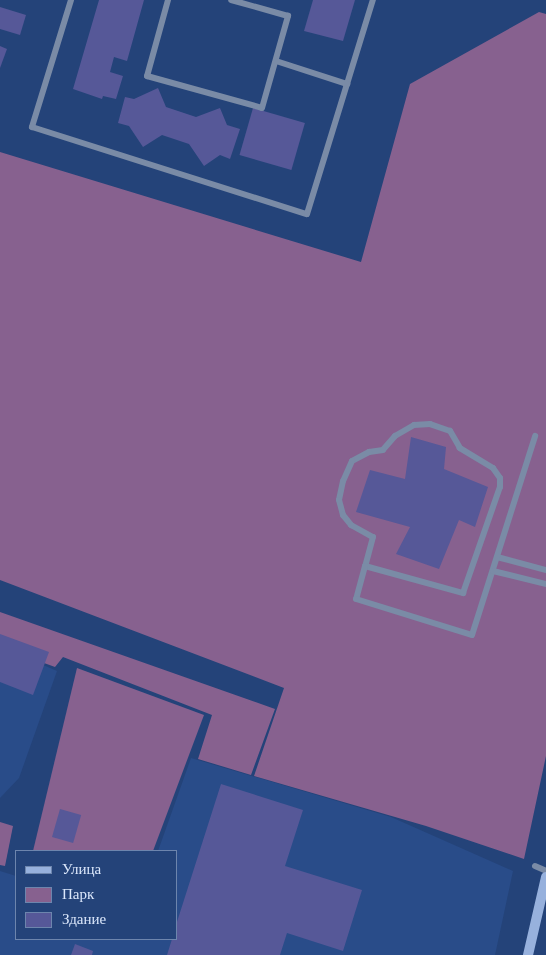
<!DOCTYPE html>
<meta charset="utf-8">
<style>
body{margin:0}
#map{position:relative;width:546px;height:955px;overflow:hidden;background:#244379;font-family:Georgia,serif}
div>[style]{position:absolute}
.built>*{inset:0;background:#294c89}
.green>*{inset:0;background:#87618f}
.building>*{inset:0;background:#565898;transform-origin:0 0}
.lane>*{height:6px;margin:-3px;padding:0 3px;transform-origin:3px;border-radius:3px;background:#7a8ba6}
.secondary>*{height:10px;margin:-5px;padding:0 5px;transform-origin:5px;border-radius:5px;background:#97b1dd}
span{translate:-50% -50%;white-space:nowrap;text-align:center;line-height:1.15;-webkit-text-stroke:5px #244379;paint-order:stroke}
.legend{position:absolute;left:15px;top:850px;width:162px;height:90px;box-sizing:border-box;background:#244379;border:1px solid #6d85ad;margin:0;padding:6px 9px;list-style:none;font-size:15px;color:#dbe7fb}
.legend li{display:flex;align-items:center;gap:10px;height:25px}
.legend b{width:25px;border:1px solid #6d85ad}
</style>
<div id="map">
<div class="built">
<i style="clip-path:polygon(0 646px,57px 671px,19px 778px,0 798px)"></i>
<i style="clip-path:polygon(191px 758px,391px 817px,513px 871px,495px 955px,0 955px,0 871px,16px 876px,16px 939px,176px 939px,176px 851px,158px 851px)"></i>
</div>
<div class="green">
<i style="clip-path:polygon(539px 12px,546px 14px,546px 756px,524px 859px,426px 826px,254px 776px,284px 688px,0 580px,0 152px,361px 262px,410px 84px)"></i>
<i style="clip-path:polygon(0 612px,275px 709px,251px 775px,198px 759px,212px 715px,63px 657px,55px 667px,0 647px)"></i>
<i style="clip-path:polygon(77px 668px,204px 715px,153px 851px,33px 851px)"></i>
<i style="clip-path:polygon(0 822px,13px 826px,5px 866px,0 865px)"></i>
</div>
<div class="building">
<i style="clip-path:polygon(99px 0,144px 0,127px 61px,114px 57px,110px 72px,123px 76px,116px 99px,103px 96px,102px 99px,73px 89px)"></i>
<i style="clip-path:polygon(313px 0,355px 0,343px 41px,304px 31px)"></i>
<i style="clip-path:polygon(0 7px,26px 15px,20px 35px,0 29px)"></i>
<i style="clip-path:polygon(0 46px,7px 49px,0 68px)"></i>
<i style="clip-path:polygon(158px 88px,166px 107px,196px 117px,220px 108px,227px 125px,240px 129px,230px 159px,220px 155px,204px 166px,189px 144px,162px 135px,143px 147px,129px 126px,118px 123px,125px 97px,134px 99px)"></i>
<i style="left:253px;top:108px;width:54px;height:49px;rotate:16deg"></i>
<i style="clip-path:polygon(411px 437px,446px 447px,444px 469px,488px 487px,475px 527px,459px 520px,439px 569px,396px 554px,410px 527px,356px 512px,370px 470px,405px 479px)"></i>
<i style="clip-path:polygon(0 634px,49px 652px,33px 695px,0 682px)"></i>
<i style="clip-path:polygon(221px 784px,303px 810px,285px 866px,362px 890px,343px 951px,287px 933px,280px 955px,167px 955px,172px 939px,176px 939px,176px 925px)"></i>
<i style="left:60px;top:809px;width:22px;height:29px;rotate:16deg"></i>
<i style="clip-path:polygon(75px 944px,93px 951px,92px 955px,71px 955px)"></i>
</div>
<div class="lane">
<i style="left:71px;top:0;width:133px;rotate:107.1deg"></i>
<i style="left:32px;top:127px;width:288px;rotate:17.6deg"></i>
<i style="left:307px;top:214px;width:224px;rotate:-72.9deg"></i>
<i style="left:168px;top:0;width:79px;rotate:105.4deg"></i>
<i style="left:147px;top:76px;width:119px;rotate:15.5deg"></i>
<i style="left:262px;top:108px;width:96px;rotate:-74.2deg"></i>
<i style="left:288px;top:16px;width:59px;rotate:-164.3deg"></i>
<i style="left:276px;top:61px;width:75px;rotate:17.9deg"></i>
<i style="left:497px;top:557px;width:51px;rotate:14.9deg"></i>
<i style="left:365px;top:566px;width:102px;rotate:15.4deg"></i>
<i style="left:463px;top:593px;width:112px;rotate:-70.8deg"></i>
<i style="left:500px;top:487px;width:9px;rotate:-90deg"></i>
<i style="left:500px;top:478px;width:12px;rotate:-125deg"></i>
<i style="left:493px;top:468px;width:39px;rotate:-149deg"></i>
<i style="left:460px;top:448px;width:20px;rotate:-120deg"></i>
<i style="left:450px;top:431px;width:21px;rotate:-161deg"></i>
<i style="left:430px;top:424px;width:16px;rotate:176deg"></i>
<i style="left:414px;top:425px;width:22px;rotate:150deg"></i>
<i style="left:395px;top:436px;width:18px;rotate:131deg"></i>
<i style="left:383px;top:450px;width:14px;rotate:172deg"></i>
<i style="left:369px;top:452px;width:19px;rotate:152deg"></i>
<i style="left:352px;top:461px;width:22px;rotate:114deg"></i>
<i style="left:343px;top:481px;width:19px;rotate:102deg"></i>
<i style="left:339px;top:500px;width:16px;rotate:75deg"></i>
<i style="left:343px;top:515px;width:13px;rotate:51deg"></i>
<i style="left:351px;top:525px;width:25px;rotate:29deg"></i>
<i style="left:373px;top:537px;width:30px;rotate:105deg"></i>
<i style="left:365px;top:566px;width:34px;rotate:105deg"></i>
<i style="left:356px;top:599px;width:121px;rotate:17.2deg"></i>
<i style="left:472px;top:635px;width:209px;rotate:-72.4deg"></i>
<i style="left:493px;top:571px;width:55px;rotate:13.8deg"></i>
<i style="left:535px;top:866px;width:12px;rotate:24deg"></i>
</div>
<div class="secondary">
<i style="left:528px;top:955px;width:80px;rotate:-77deg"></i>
</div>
<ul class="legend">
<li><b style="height:6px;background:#97b1dd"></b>Улица</li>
<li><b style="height:14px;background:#87618f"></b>Парк</li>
<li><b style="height:14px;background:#565898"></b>Здание</li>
</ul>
</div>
